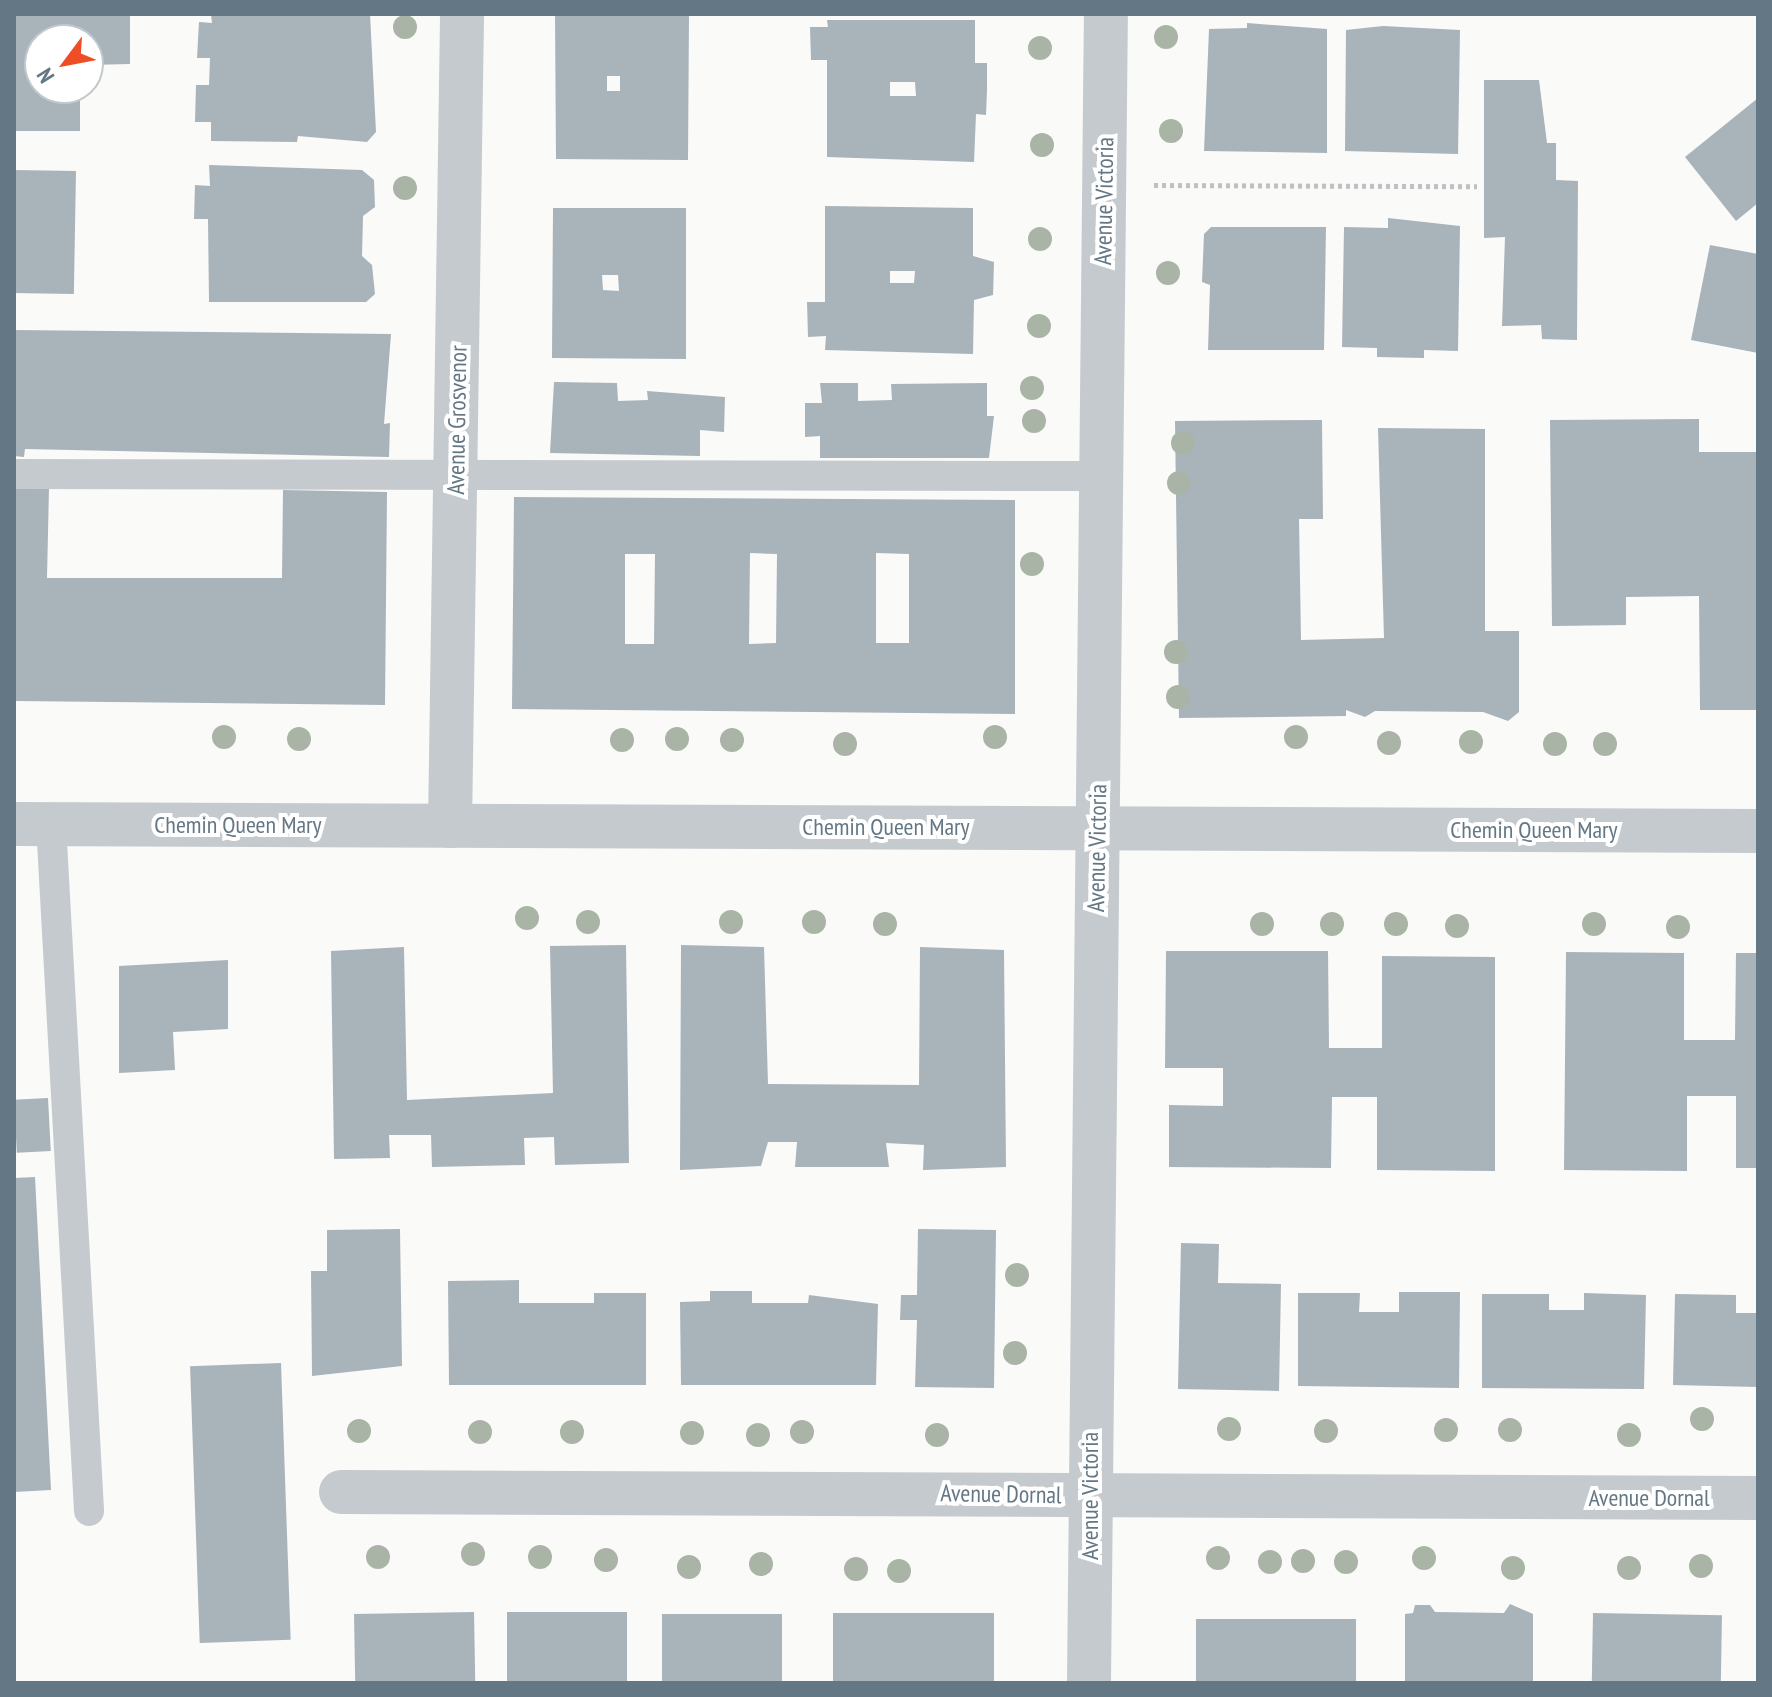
<!DOCTYPE html>
<style>
body{margin:0}
#map{position:relative;width:1772px;height:1697px;overflow:hidden;background:#fafaf8;font-family:"PT Sans Narrow",sans-serif}
div>[style]{position:absolute}
.building>*{inset:0;background:#a9b3ba;transform-origin:0 0}
.path>*{height:5px;margin-top:-2.5px;transform-origin:0;background:repeating-linear-gradient(90deg,#bdc1c3 0 4px,transparent 0 8px)}
.service>*{height:30px;margin:-15px;padding:0 15px;transform-origin:15px;border-radius:15px;background:#c5cace}
.minor>*{height:44px;margin:-22px;padding:0 22px;transform-origin:22px;border-radius:22px;background:#c5cace}
.tertiary>*{height:44px;margin:-22px;padding:0 22px;transform-origin:22px;border-radius:22px;background:#c5cace}
.trees>*{width:24px;height:24px;margin:-12px;border-radius:50%;background:#aab4a6}
span{translate:-50% -50%;white-space:nowrap;text-align:center;line-height:1.15;-webkit-text-stroke:8px #fff;paint-order:stroke}
.street-label{font-size:24px;color:#637784}
.frame{position:absolute;inset:0;border:16px solid #637784;pointer-events:none}
.north{position:absolute;left:24px;top:24px;width:80px;height:80px;box-sizing:border-box;background:#fff;border:2px solid #c1c9ce;border-radius:50%;rotate:238deg;font-size:22px;font-weight:700;line-height:32px;text-align:center;color:#637784}
.north::after{content:'';display:block;margin:auto;width:28px;height:36px;background:#ed4e25;clip-path:polygon(50% 0,100% 100%,50% 72%,0 100%)}
</style>
<div id="map">
<div class="building">
<i style="clip-path:polygon(14px 14px,130px 14px,130px 64px,88px 65px,88px 40px,40px 40px,40px 88px,80px 88px,80px 131px,14px 131px)"></i>
<i style="clip-path:polygon(211px 14px,370px 14px,376px 132px,367px 142px,298px 136px,297px 142px,211px 141px,211px 122px,195px 122px,196px 85px,209px 85px,210px 58px,197px 58px,199px 22px,212px 23px)"></i>
<i style="clip-path:polygon(evenodd,555px 14px,689px 14px,688px 160px,556px 159px,555px 14px,607px 76px,620px 76px,620px 91px,607px 91px,607px 76px)"></i>
<i style="clip-path:polygon(evenodd,827px 20px,975px 20px,975px 63px,987px 63px,987px 90px,986px 115px,976px 114px,974px 162px,827px 157px,827px 60px,811px 60px,810px 27px,828px 27px,827px 20px,890px 82px,915px 82px,916px 96px,890px 96px,890px 82px)"></i>
<i style="clip-path:polygon(1247px 23px,1327px 29px,1327px 153px,1204px 151px,1209px 29px,1247px 28px)"></i>
<i style="clip-path:polygon(1383px 26px,1460px 30px,1458px 154px,1345px 151px,1346px 30px)"></i>
<i style="clip-path:polygon(1484px 80px,1539px 80px,1547px 143px,1556px 143px,1556px 180px,1578px 181px,1577px 340px,1542px 339px,1541px 325px,1502px 326px,1505px 237px,1484px 238px)"></i>
<i style="clip-path:polygon(1758px 98px,1758px 203px,1736px 221px,1685px 157px)"></i>
<i style="clip-path:polygon(209px 165px,362px 170px,374px 180px,375px 207px,363px 216px,362px 256px,372px 265px,375px 294px,366px 302px,209px 302px,208px 219px,194px 219px,195px 185px,210px 186px)"></i>
<i style="left:14px;top:170px;width:62px;height:123px;rotate:1deg"></i>
<i style="clip-path:polygon(evenodd,825px 206px,973px 208px,973px 256px,994px 262px,993px 295px,974px 300px,973px 354px,825px 350px,826px 336px,808px 337px,807px 302px,825px 302px,825px 206px,890px 271px,915px 271px,914px 283px,890px 283px,890px 271px)"></i>
<i style="clip-path:polygon(evenodd,553px 208px,686px 208px,686px 359px,552px 358px,553px 208px,602px 275px,618px 275px,619px 291px,603px 290px,602px 275px)"></i>
<i style="clip-path:polygon(1388px 218px,1460px 226px,1458px 351px,1424px 350px,1424px 358px,1377px 357px,1377px 348px,1342px 347px,1344px 227px,1388px 228px)"></i>
<i style="clip-path:polygon(1211px 227px,1326px 227px,1324px 350px,1208px 350px,1210px 285px,1202px 282px,1204px 234px)"></i>
<i style="clip-path:polygon(1710px 245px,1758px 254px,1758px 353px,1691px 340px)"></i>
<i style="clip-path:polygon(14px 330px,391px 334px,384px 424px,390px 423px,389px 457px,25px 449px,24px 457px,14px 456px)"></i>
<i style="clip-path:polygon(554px 382px,617px 383px,618px 401px,648px 400px,647px 391px,725px 397px,724px 432px,700px 430px,700px 456px,550px 453px)"></i>
<i style="clip-path:polygon(820px 383px,858px 383px,858px 401px,892px 400px,891px 384px,987px 383px,987px 416px,994px 416px,989px 458px,820px 458px,820px 436px,805px 437px,805px 403px,822px 403px)"></i>
<i style="clip-path:polygon(1699px 419px,1699px 452px,1758px 452px,1758px 710px,1700px 710px,1699px 596px,1626px 597px,1626px 625px,1552px 626px,1550px 420px)"></i>
<i style="clip-path:polygon(1322px 420px,1323px 519px,1299px 519px,1301px 640px,1384px 638px,1378px 428px,1485px 429px,1485px 631px,1519px 631px,1519px 712px,1508px 721px,1483px 712px,1375px 711px,1365px 717px,1346px 710px,1346px 716px,1179px 718px,1175px 421px)"></i>
<i style="clip-path:polygon(14px 488px,49px 488px,47px 578px,282px 578px,283px 490px,387px 492px,385px 705px,14px 701px)"></i>
<i style="clip-path:polygon(evenodd,514px 497px,1015px 500px,1015px 714px,512px 709px,514px 497px,750px 553px,777px 554px,776px 643px,749px 644px,750px 553px,514px 497px,876px 553px,909px 554px,909px 643px,876px 643px,876px 553px,514px 497px,625px 554px,655px 554px,654px 644px,625px 644px,625px 554px)"></i>
<i style="clip-path:polygon(626px 945px,629px 1163px,555px 1165px,554px 1137px,524px 1138px,525px 1165px,432px 1167px,431px 1135px,389px 1135px,390px 1158px,334px 1159px,331px 951px,404px 947px,407px 1100px,553px 1093px,550px 946px)"></i>
<i style="clip-path:polygon(681px 945px,764px 947px,768px 1084px,919px 1085px,920px 947px,1004px 950px,1006px 1167px,923px 1170px,924px 1145px,886px 1143px,889px 1167px,795px 1167px,797px 1142px,768px 1142px,761px 1166px,680px 1170px)"></i>
<i style="clip-path:polygon(1166px 951px,1328px 951px,1329px 1048px,1382px 1048px,1382px 956px,1495px 957px,1495px 1171px,1377px 1170px,1377px 1097px,1332px 1097px,1331px 1168px,1169px 1167px,1169px 1105px,1223px 1106px,1223px 1068px,1165px 1068px)"></i>
<i style="clip-path:polygon(1566px 952px,1684px 953px,1684px 1040px,1735px 1040px,1736px 953px,1758px 953px,1758px 1168px,1736px 1168px,1736px 1096px,1687px 1096px,1687px 1171px,1564px 1170px)"></i>
<i style="clip-path:polygon(228px 960px,228px 1029px,173px 1032px,175px 1070px,119px 1073px,119px 966px)"></i>
<i style="left:48px;top:1098px;width:53px;height:34px;rotate:87deg"></i>
<i style="clip-path:polygon(35px 1177px,51px 1490px,14px 1492px,14px 1178px)"></i>
<i style="clip-path:polygon(400px 1229px,402px 1366px,312px 1376px,311px 1271px,327px 1271px,327px 1230px)"></i>
<i style="clip-path:polygon(918px 1229px,996px 1230px,994px 1388px,915px 1387px,917px 1320px,900px 1320px,901px 1295px,917px 1295px)"></i>
<i style="clip-path:polygon(1181px 1243px,1219px 1244px,1218px 1283px,1281px 1284px,1279px 1391px,1178px 1389px)"></i>
<i style="clip-path:polygon(519px 1280px,519px 1303px,594px 1303px,594px 1293px,646px 1293px,646px 1385px,449px 1385px,448px 1281px)"></i>
<i style="clip-path:polygon(710px 1291px,752px 1291px,752px 1303px,808px 1303px,809px 1295px,878px 1304px,876px 1385px,681px 1385px,680px 1302px,710px 1301px)"></i>
<i style="clip-path:polygon(1399px 1292px,1460px 1292px,1459px 1388px,1298px 1386px,1298px 1293px,1360px 1293px,1359px 1312px,1399px 1312px)"></i>
<i style="clip-path:polygon(1584px 1293px,1646px 1295px,1644px 1389px,1482px 1388px,1482px 1294px,1549px 1294px,1549px 1310px,1584px 1310px)"></i>
<i style="clip-path:polygon(1675px 1294px,1736px 1295px,1736px 1313px,1758px 1313px,1758px 1387px,1673px 1385px)"></i>
<i style="left:281px;top:1363px;width:277px;height:91px;rotate:88deg"></i>
<i style="clip-path:polygon(1510px 1604px,1533px 1614px,1533px 1683px,1405px 1683px,1405px 1614px,1413px 1613px,1415px 1605px,1430px 1605px,1435px 1612px,1504px 1613px)"></i>
<i style="left:474px;top:1612px;width:71px;height:120px;rotate:89deg"></i>
<i style="left:507px;top:1612px;width:120px;height:71px"></i>
<i style="left:994px;top:1613px;width:70px;height:161px;rotate:90deg"></i>
<i style="left:1593px;top:1613px;width:129px;height:70px;rotate:1deg"></i>
<i style="left:662px;top:1614px;width:120px;height:69px"></i>
<i style="left:1196px;top:1619px;width:160px;height:64px"></i>
</div>
<div class="path">
<i style="left:1154px;top:185px;width:323px;rotate:0.2deg"></i>
</div>
<div class="service">
<i style="left:14px;top:474px;width:1087px;rotate:0.11deg"></i>
<i style="left:51px;top:824px;width:688px;rotate:86.83deg"></i>
</div>
<div class="minor">
<i style="left:450px;top:826px;width:812px;rotate:-89.15deg"></i>
<i style="left:341px;top:1492px;width:1417px;rotate:0.24deg"></i>
</div>
<div class="tertiary">
<i style="left:14px;top:824px;width:1744px;rotate:0.23deg"></i>
<i style="left:1089px;top:1683px;width:1669px;rotate:-89.42deg"></i>
</div>
<div class="trees">
<i style="left:405px;top:27px"></i>
<i style="left:1166px;top:37px"></i>
<i style="left:1040px;top:48px"></i>
<i style="left:1171px;top:131px"></i>
<i style="left:1042px;top:145px"></i>
<i style="left:405px;top:188px"></i>
<i style="left:1040px;top:239px"></i>
<i style="left:1168px;top:273px"></i>
<i style="left:1039px;top:326px"></i>
<i style="left:1032px;top:388px"></i>
<i style="left:1034px;top:421px"></i>
<i style="left:1183px;top:443px"></i>
<i style="left:1179px;top:483px"></i>
<i style="left:1032px;top:564px"></i>
<i style="left:1176px;top:652px"></i>
<i style="left:1178px;top:697px"></i>
<i style="left:224px;top:737px"></i>
<i style="left:995px;top:737px"></i>
<i style="left:1296px;top:737px"></i>
<i style="left:299px;top:739px"></i>
<i style="left:677px;top:739px"></i>
<i style="left:622px;top:740px"></i>
<i style="left:732px;top:740px"></i>
<i style="left:1471px;top:742px"></i>
<i style="left:1389px;top:743px"></i>
<i style="left:845px;top:744px"></i>
<i style="left:1555px;top:744px"></i>
<i style="left:1605px;top:744px"></i>
<i style="left:527px;top:918px"></i>
<i style="left:588px;top:922px"></i>
<i style="left:731px;top:922px"></i>
<i style="left:814px;top:922px"></i>
<i style="left:885px;top:924px"></i>
<i style="left:1262px;top:924px"></i>
<i style="left:1332px;top:924px"></i>
<i style="left:1396px;top:924px"></i>
<i style="left:1594px;top:924px"></i>
<i style="left:1457px;top:926px"></i>
<i style="left:1678px;top:927px"></i>
<i style="left:1017px;top:1275px"></i>
<i style="left:1015px;top:1353px"></i>
<i style="left:1702px;top:1419px"></i>
<i style="left:1229px;top:1429px"></i>
<i style="left:1446px;top:1430px"></i>
<i style="left:1510px;top:1430px"></i>
<i style="left:359px;top:1431px"></i>
<i style="left:1326px;top:1431px"></i>
<i style="left:480px;top:1432px"></i>
<i style="left:572px;top:1432px"></i>
<i style="left:802px;top:1432px"></i>
<i style="left:692px;top:1433px"></i>
<i style="left:758px;top:1435px"></i>
<i style="left:937px;top:1435px"></i>
<i style="left:1629px;top:1435px"></i>
<i style="left:473px;top:1554px"></i>
<i style="left:378px;top:1557px"></i>
<i style="left:540px;top:1557px"></i>
<i style="left:1218px;top:1558px"></i>
<i style="left:1424px;top:1558px"></i>
<i style="left:606px;top:1560px"></i>
<i style="left:1303px;top:1561px"></i>
<i style="left:1270px;top:1562px"></i>
<i style="left:1346px;top:1562px"></i>
<i style="left:761px;top:1564px"></i>
<i style="left:1701px;top:1566px"></i>
<i style="left:689px;top:1567px"></i>
<i style="left:1513px;top:1568px"></i>
<i style="left:1629px;top:1568px"></i>
<i style="left:856px;top:1569px"></i>
<i style="left:899px;top:1571px"></i>
</div>
<div class="street-label">
<span style="left:1104px;top:201px;rotate:-89deg">Avenue Victoria</span>
<span style="left:457px;top:420px;rotate:-89deg">Avenue Grosvenor</span>
<span style="left:238px;top:825px">Chemin Queen Mary</span>
<span style="left:886px;top:827px">Chemin Queen Mary</span>
<span style="left:1534px;top:830px">Chemin Queen Mary</span>
<span style="left:1097px;top:848px;rotate:-89deg">Avenue Victoria</span>
<span style="left:1001px;top:1494px;rotate:1deg">Avenue Dornal</span>
<span style="left:1090px;top:1496px;rotate:-90deg">Avenue Victoria</span>
<span style="left:1649px;top:1498px">Avenue Dornal</span>
</div>
<div class="frame"></div>
<div class="north">N</div>
</div>
